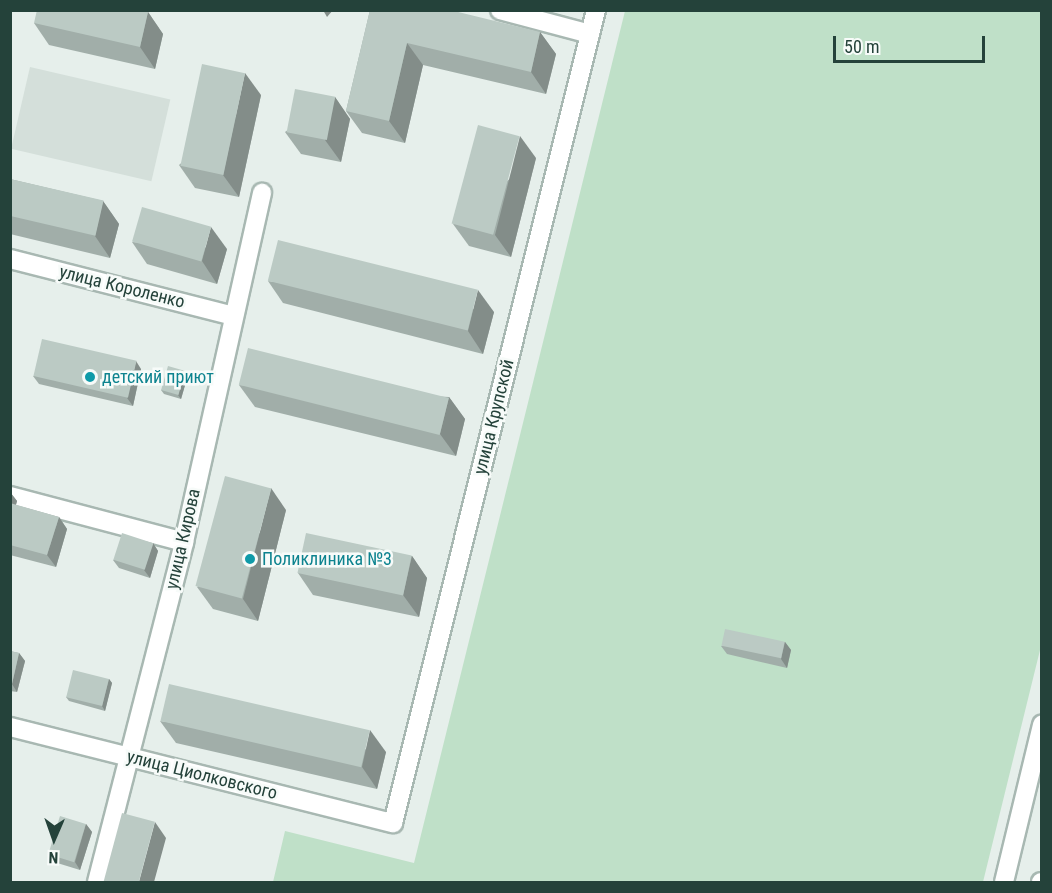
<!DOCTYPE html>
<meta charset="utf-8">
<style>
body{margin:0}
#map{position:relative;width:1052px;height:893px;overflow:hidden;background:#e6efeb;font-family:"Roboto Condensed",sans-serif}
div>[style]{position:absolute}
.built>*{inset:0;background:#d4dfda;transform-origin:0 0}
.green>*{inset:0;background:#bfe0c8}
.roads{filter:drop-shadow(2px 0 #a8b8b2) drop-shadow(-2px 0 #a8b8b2) drop-shadow(0 2px #a8b8b2) drop-shadow(0 -2px #a8b8b2)}
.street>*{height:18px;margin:-9px;padding:0 9px;transform-origin:9px;border-radius:9px;background:#fff}
.secondary>*{height:18px;margin:-9px;padding:0 9px;transform-origin:9px;border-radius:9px;background:#fff}
.wall>*{inset:0;background:#a1aea9}
.shaded-wall>*{inset:0;background:#838d89}
.building>*{inset:0;background:#bbcac4;transform-origin:0 0}
.dots>*{width:16px;height:16px;translate:-50% -50%;box-sizing:border-box;border:3px solid #f7fbf9;border-radius:50%}
span{translate:-50% -50%;white-space:nowrap;text-align:center;line-height:1.15;-webkit-text-stroke:5px #f7fbf9;paint-order:stroke}
.street-label{font-size:18px;color:#24423a}
.culture-label{font-size:18px;color:#0d838f}
.left{translate:0 -50%;text-align:left}
.frame{position:absolute;inset:0;border:12px solid #24423a;pointer-events:none}
.north{position:absolute;left:24px;top:809px;width:60px;height:60px;-webkit-text-stroke:4px #f7fbf9;paint-order:stroke;rotate:182deg;font-size:16px;font-weight:700;line-height:24px;text-align:center;color:#24423a}
.north::after{content:'';display:block;margin:auto;width:21px;height:27px;background:#24423a;clip-path:polygon(50% 0,100% 100%,50% 72%,0 100%)}
.scale{position:absolute;left:833px;top:36px;width:152px;height:27px;box-sizing:border-box;border:3px solid #24423a;border-top:0;padding-left:8px;font-size:18px;line-height:21px;white-space:nowrap;color:#24423a;-webkit-text-stroke:4px #f7fbf9;paint-order:stroke}
</style>
<div id="map">
<div class="built">
<i style="left:30px;top:67px;width:144px;height:84px;rotate:13deg"></i>
</div>
<div class="green">
<i style="clip-path:polygon(625px 11px,1041px 11px,1041px 646px,983px 882px,273px 882px,285px 831px,414px 863px)"></i>
</div>
<div class="roads">
<div class="street">
<i style="left:500px;top:10px;width:93px;rotate:14.9deg"></i>
<i style="left:10px;top:259px;width:231px;rotate:14.3deg"></i>
<i style="left:10px;top:496px;width:180px;rotate:14.8deg"></i>
<i style="left:10px;top:727px;width:395px;rotate:14.1deg"></i>
<i style="left:393px;top:823px;width:838px;rotate:-75.98deg"></i>
<i style="left:97px;top:882px;width:351px;rotate:-75.6deg"></i>
<i style="left:184px;top:542px;width:358px;rotate:-77.4deg"></i>
</div>
<div class="secondary">
<i style="left:1004px;top:882px;width:162px;rotate:-76.4deg"></i>
<i style="left:1041px;top:882px;width:1px"></i>
</div>
</div>
<div class="wall">
<i style="clip-path:polygon(370px 10px,540px 32px,556px 54px,546px 94px,423px 65px,405px 143px,362px 133px,346px 111px)"></i>
<i style="clip-path:polygon(148px 12px,163px 34px,155px 69px,49px 45px,34px 23px)"></i>
<i style="clip-path:polygon(261px 95px,239px 197px,195px 188px,179px 165px)"></i>
<i style="clip-path:polygon(335px 97px,350px 119px,341px 162px,301px 154px,285px 132px)"></i>
<i style="clip-path:polygon(536px 158px,511px 257px,469px 246px,453px 224px)"></i>
<i style="clip-path:polygon(10px 179px,103px 201px,119px 224px,110px 258px,10px 234px)"></i>
<i style="clip-path:polygon(132px 242px,227px 249px,217px 284px,147px 264px)"></i>
<i style="clip-path:polygon(268px 281px,494px 312px,483px 354px,283px 303px)"></i>
<i style="clip-path:polygon(141px 369px,133px 406px,39px 384px,33px 376px)"></i>
<i style="clip-path:polygon(188px 375px,181px 399px,164px 394px,161px 390px)"></i>
<i style="clip-path:polygon(239px 385px,449px 397px,465px 419px,456px 456px,255px 407px)"></i>
<i style="clip-path:polygon(10px 492px,17px 501px,16px 505px,59px 517px,67px 529px,56px 567px,10px 555px)"></i>
<i style="clip-path:polygon(286px 510px,258px 621px,213px 609px,197px 587px)"></i>
<i style="clip-path:polygon(153px 543px,158px 551px,150px 578px,119px 568px,113px 560px)"></i>
<i style="clip-path:polygon(412px 556px,427px 578px,419px 617px,313px 595px,298px 573px)"></i>
<i style="clip-path:polygon(785px 642px,791px 650px,787px 668px,727px 654px,721px 646px)"></i>
<i style="clip-path:polygon(10px 651px,19px 653px,25px 661px,17px 692px,10px 691px)"></i>
<i style="clip-path:polygon(109px 679px,112px 683px,105px 711px,69px 701px,66px 697px)"></i>
<i style="clip-path:polygon(160px 721px,386px 752px,377px 789px,176px 743px)"></i>
<i style="clip-path:polygon(86px 824px,92px 832px,80px 870px,54px 862px,48px 854px)"></i>
</div>
<div class="shaded-wall">
<i style="clip-path:polygon(323px 10px,333px 10px,327px 17px)"></i>
<i style="clip-path:polygon(148px 12px,163px 34px,155px 69px,140px 47px)"></i>
<i style="clip-path:polygon(540px 32px,556px 54px,546px 94px,531px 72px)"></i>
<i style="clip-path:polygon(407px 43px,423px 65px,405px 143px,389px 121px)"></i>
<i style="clip-path:polygon(245px 73px,261px 95px,239px 197px,223px 175px)"></i>
<i style="clip-path:polygon(335px 97px,350px 119px,341px 162px,325px 140px)"></i>
<i style="clip-path:polygon(520px 136px,536px 158px,511px 257px,495px 235px)"></i>
<i style="clip-path:polygon(103px 201px,119px 224px,110px 258px,95px 236px)"></i>
<i style="clip-path:polygon(211px 227px,227px 249px,217px 284px,202px 261px)"></i>
<i style="clip-path:polygon(478px 290px,494px 312px,483px 354px,468px 331px)"></i>
<i style="clip-path:polygon(136px 361px,141px 369px,133px 406px,127px 398px)"></i>
<i style="clip-path:polygon(185px 371px,188px 375px,181px 399px,178px 395px)"></i>
<i style="clip-path:polygon(449px 397px,465px 419px,456px 456px,440px 434px)"></i>
<i style="clip-path:polygon(271px 488px,286px 510px,258px 621px,243px 599px)"></i>
<i style="clip-path:polygon(10px 492px,17px 501px,13px 514px,10px 510px)"></i>
<i style="clip-path:polygon(59px 517px,67px 529px,56px 567px,47px 555px)"></i>
<i style="clip-path:polygon(153px 543px,158px 551px,150px 578px,144px 570px)"></i>
<i style="clip-path:polygon(412px 556px,427px 578px,419px 617px,403px 595px)"></i>
<i style="clip-path:polygon(785px 642px,791px 650px,787px 668px,781px 659px)"></i>
<i style="clip-path:polygon(19px 653px,25px 661px,17px 692px,12px 684px)"></i>
<i style="clip-path:polygon(109px 679px,112px 683px,105px 711px,102px 706px)"></i>
<i style="clip-path:polygon(370px 730px,386px 752px,377px 789px,362px 767px)"></i>
<i style="clip-path:polygon(155px 822px,166px 838px,154px 882px,139px 882px)"></i>
<i style="clip-path:polygon(86px 824px,92px 832px,80px 870px,75px 862px)"></i>
</div>
<div class="building">
<i style="clip-path:polygon(37px 10px,140px 10px,148px 12px,140px 47px,34px 23px)"></i>
<i style="clip-path:polygon(370px 10px,450px 10px,540px 32px,531px 72px,407px 43px,389px 121px,346px 111px)"></i>
<i style="left:202px;top:64px;width:44px;height:104px;rotate:12deg"></i>
<i style="left:295px;top:89px;width:41px;height:44px;rotate:11deg"></i>
<i style="left:478px;top:125px;width:43px;height:102px;rotate:15deg"></i>
<i style="left:10px;top:179px;width:96px;height:36px;rotate:13deg"></i>
<i style="left:142px;top:207px;width:72px;height:36px;rotate:16deg"></i>
<i style="left:278px;top:240px;width:206px;height:42px;rotate:14deg"></i>
<i style="left:42px;top:339px;width:97px;height:38px;rotate:13deg"></i>
<i style="left:248px;top:348px;width:207px;height:38px;rotate:14deg"></i>
<i style="left:168px;top:366px;width:18px;height:25px;rotate:16deg"></i>
<i style="left:225px;top:476px;width:48px;height:114px;rotate:15deg"></i>
<i style="clip-path:polygon(10px 503px,59px 517px,47px 555px,10px 545px)"></i>
<i style="left:122px;top:533px;width:33px;height:28px;rotate:18deg"></i>
<i style="left:306px;top:533px;width:108px;height:41px;rotate:12deg"></i>
<i style="left:725px;top:629px;width:61px;height:17px;rotate:12deg"></i>
<i style="clip-path:polygon(10px 651px,19px 653px,12px 684px,10px 684px)"></i>
<i style="left:73px;top:670px;width:37px;height:28px;rotate:14deg"></i>
<i style="left:169px;top:684px;width:206px;height:38px;rotate:13deg"></i>
<i style="left:122px;top:813px;width:34px;height:71px;rotate:15deg"></i>
<i style="left:60px;top:816px;width:27px;height:40px;rotate:17deg"></i>
</div>
<div class="dots">
<i style="left:90px;top:377px;background:#0f9aa8"></i>
<i style="left:250px;top:559px;background:#0f9aa8"></i>
</div>
<div class="street-label">
<span style="left:122px;top:287px;rotate:14deg">улица Короленко</span>
<span style="left:494px;top:417px;rotate:-76deg">улица Крупской</span>
<span style="left:183px;top:539px;rotate:-77deg">улица Кирова</span>
<span style="left:202px;top:775px;rotate:14deg">улица Циолковского</span>
</div>
<div class="culture-label">
<span class="left" style="left:102px;top:377px">детский приют</span>
<span class="left" style="left:262px;top:559px">Поликлиника №3</span>
</div>
<div class="frame"></div>
<div class="north">N</div>
<div class="scale">50 m</div>
</div>
